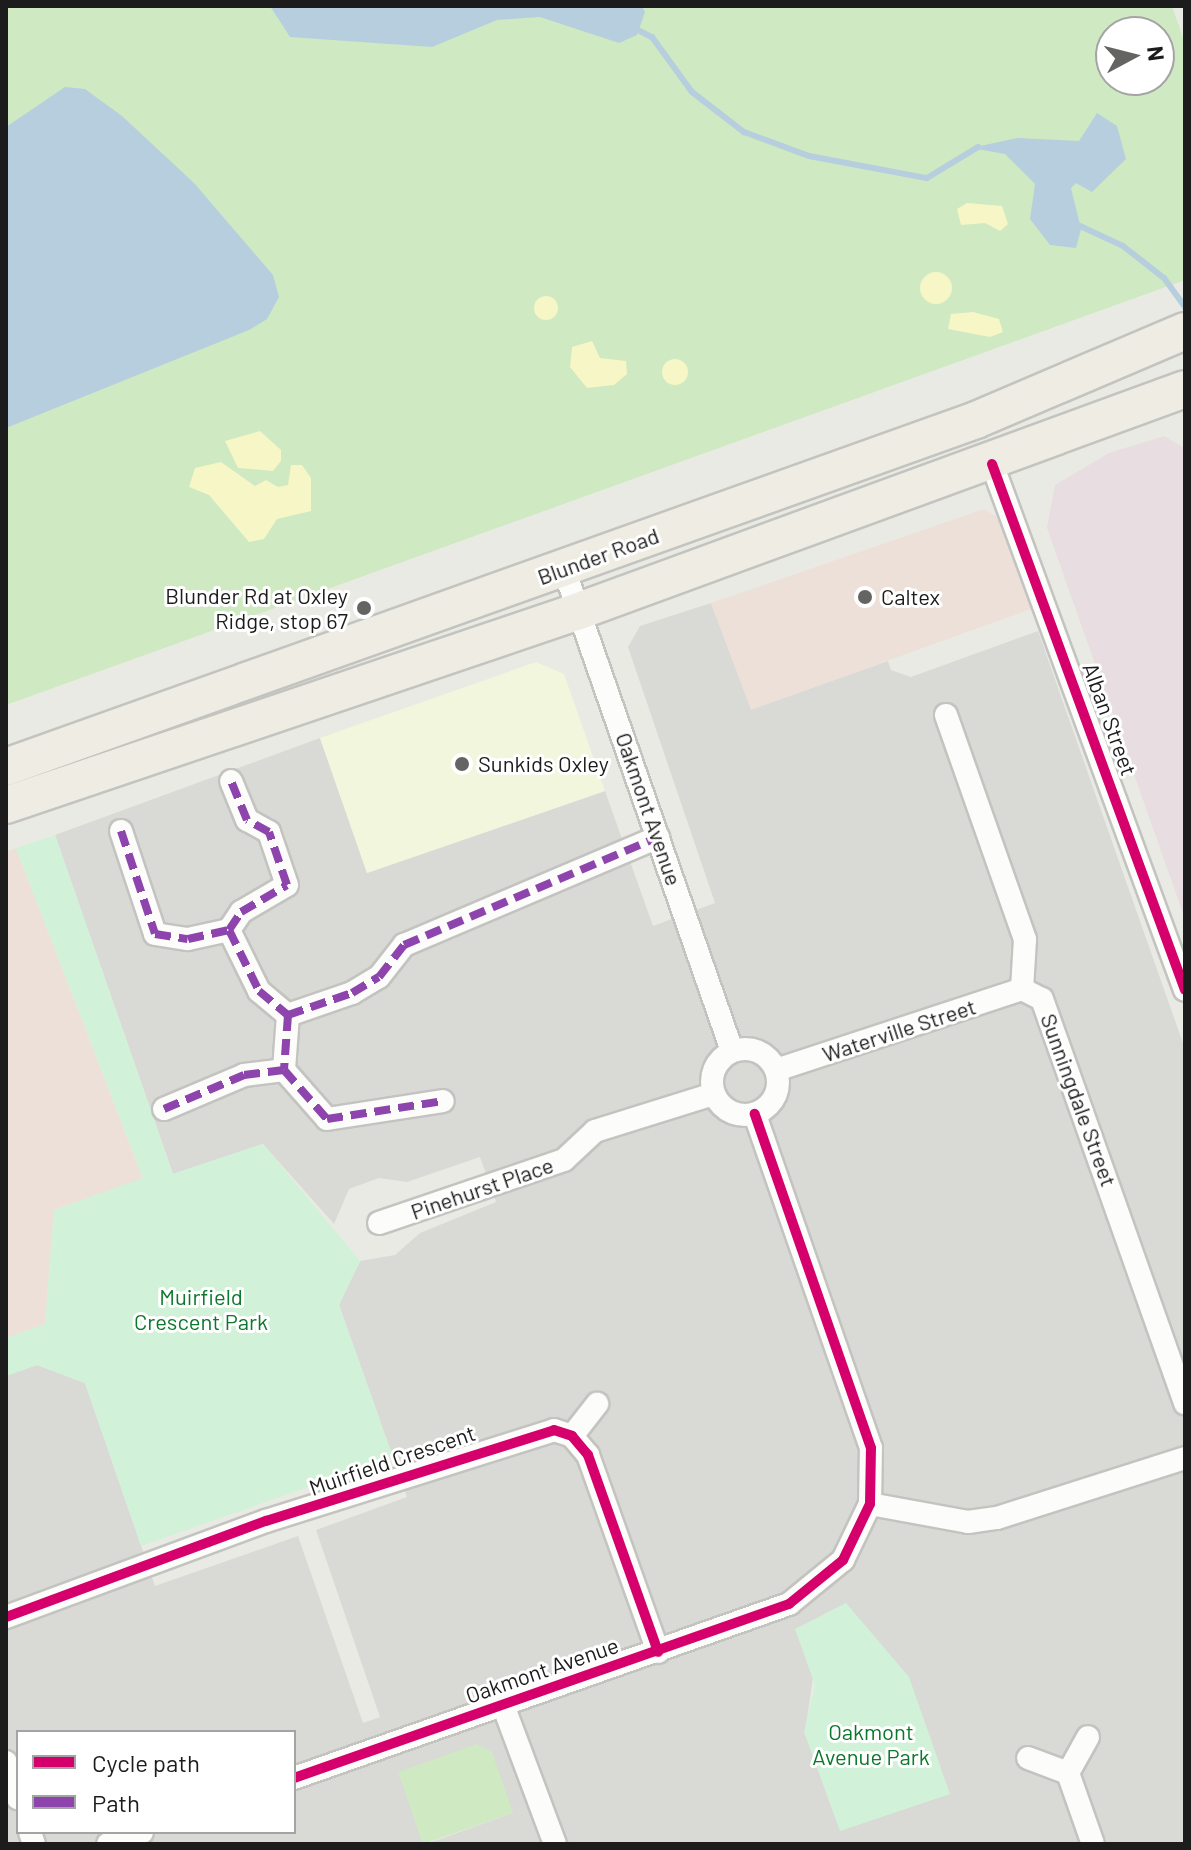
<!DOCTYPE html>
<style>
body{margin:0}
#map{position:relative;width:1191px;height:1850px;overflow:hidden;background:#eaeae4;font-family:Barlow,sans-serif}
div>[style]{position:absolute}
.residential>*{inset:0;background:#d9d9d6}
.commercial>*{inset:0;background:#ede0d9}
.industrial>*{inset:0;background:#e8dde1}
.education>*{inset:0;background:#f1f6dd}
.grass>*{inset:0;background:#cfe9c2}
.sand>*{inset:0;background:#f6f6c6}
.round{border-radius:50%}
.park>*{inset:0;background:#d1f2d8}
.water>*{inset:0;background:#b7cede}
.stream>*{height:6px;margin:-3px;padding:0 3px;transform-origin:3px;border-radius:3px;background:#b7cede}
.roads{filter:drop-shadow(2px 0 #c3c3c0) drop-shadow(-2px 0 #c3c3c0) drop-shadow(0 2px #c3c3c0) drop-shadow(0 -2px #c3c3c0)}
.street>*{height:22px;margin:-11px;padding:0 11px;transform-origin:11px;border-radius:11px;background:#fcfcfb}
.street>.ring{margin:-11px;padding:0;box-sizing:content-box;background:none;border:22px solid #fcfcfb;border-radius:50%}
.primary>*{height:36px;margin:-18px;padding:0 18px;transform-origin:18px;border-radius:18px;background:#efede3}
.quiet>*{height:8px;margin-top:-4px;transform-origin:0;background:repeating-linear-gradient(90deg,#8e44ad 0 16px,transparent 0 24px)}
.cycleway>*{height:10px;margin:-5px;padding:0 5px;transform-origin:5px;border-radius:5px;background:#d6006c}
.dots>*{width:22px;height:22px;translate:-50% -50%;box-sizing:border-box;border:4px solid #fff;border-radius:50%}
span{translate:-50% -50%;white-space:nowrap;text-align:center;line-height:1.15;-webkit-text-stroke:6px #fff;paint-order:stroke}
.street-label{font-size:22px;color:#1c1c1c}
.poi-label{font-size:22px;color:#1c1c1c}
.right{translate:-100% -50%;text-align:right}
.left{translate:0 -50%;text-align:left}
.park-label{font-size:22px;color:#0b782b}
.frame{position:absolute;inset:0;border:8px solid #1c1c1c;pointer-events:none}
.legend{position:absolute;left:16px;top:1730px;width:280px;height:104px;box-sizing:border-box;background:#fff;border:2px solid #a4a4a4;margin:0;padding:10px 14px;list-style:none;font-size:24px;color:#1c1c1c}
.legend li{display:flex;align-items:center;gap:16px;height:40px}
.legend b{width:40px;border:2px solid #a4a4a4}
.north{position:absolute;left:1095px;top:16px;width:80px;height:80px;box-sizing:border-box;background:#fff;border:2px solid #a4a4a4;border-radius:50%;rotate:83deg;font-size:22px;font-weight:700;line-height:32px;text-align:center;color:#1c1c1c}
.north::after{content:'';display:block;margin:auto;width:28px;height:36px;background:#646462;clip-path:polygon(50% 0,100% 100%,50% 72%,0 100%)}
</style>
<div id="map">
<div class="residential">
<i style="clip-path:polygon(evenodd,711px 603px,752px 709px,888px 661px,891px 670px,911px 677px,1038px 631px,1185px 1049px,1185px 1844px,426px 1844px,513px 1813px,399px 1772px,423px 1844px,6px 1844px,6px 1376px,37px 1365px,85px 1383px,155px 1586px,298px 1536px,363px 1723px,380px 1717px,316px 1530px,407px 1497px,339px 1305px,360px 1261px,395px 1255px,420px 1233px,496px 1202px,480px 1157px,407px 1182px,379px 1178px,349px 1189px,334px 1224px,263px 1144px,173px 1174px,55px 835px,320px 738px,367px 873px,605px 791px,653px 926px,715px 903px,628px 647px,640px 626px,711px 603px,846px 1603px,805px 1732px,822px 1617px,846px 1603px,711px 603px,18px 1732px,294px 1732px,294px 1832px,18px 1832px,18px 1732px)"></i>
</div>
<div class="commercial">
<i style="clip-path:polygon(984px 509px,999px 518px,1031px 609px,751px 710px,711px 603px)"></i>
<i style="clip-path:polygon(16px 848px,143px 1179px,54px 1210px,45px 1325px,6px 1338px,6px 852px)"></i>
</div>
<div class="industrial">
<i style="clip-path:polygon(1164px 436px,1185px 448px,1185px 919px,1047px 528px,1055px 485px,1109px 453px)"></i>
</div>
<div class="education">
<i style="clip-path:polygon(536px 662px,564px 674px,605px 791px,367px 873px,320px 738px)"></i>
</div>
<div class="grass">
<i style="clip-path:polygon(evenodd,6px 6px,1172px 6px,1185px 43px,1185px 280px,6px 705px,6px 6px,1111px 32px,1159px 32px,1159px 80px,1111px 80px,1111px 32px)"></i>
<i style="clip-path:polygon(477px 1744px,492px 1752px,513px 1813px,423px 1844px,398px 1772px)"></i>
</div>
<div class="sand">
<i style="clip-path:polygon(967px 203px,1002px 206px,1008px 224px,1000px 231px,985px 223px,961px 225px,957px 209px)"></i>
<i class="round" style="left:920px;top:272px;width:32px;height:32px"></i>
<i class="round" style="left:534px;top:296px;width:24px;height:24px"></i>
<i style="clip-path:polygon(973px 312px,999px 319px,1003px 332px,990px 337px,948px 329px,951px 314px)"></i>
<i style="clip-path:polygon(592px 341px,600px 358px,626px 361px,627px 374px,614px 385px,587px 388px,570px 367px,572px 347px)"></i>
<i class="round" style="left:662px;top:359px;width:26px;height:26px"></i>
<i style="clip-path:polygon(260px 431px,281px 450px,281px 461px,273px 471px,238px 468px,225px 441px)"></i>
<i style="clip-path:polygon(221px 462px,255px 486px,266px 480px,278px 487px,288px 485px,291px 465px,302px 465px,311px 478px,311px 511px,277px 519px,264px 539px,249px 542px,209px 495px,189px 487px,195px 468px)"></i>
</div>
<div class="park">
<i style="clip-path:polygon(55px 835px,173px 1174px,263px 1144px,360px 1261px,339px 1305px,393px 1457px,141px 1546px,85px 1383px,37px 1365px,6px 1376px,6px 1338px,45px 1324px,54px 1210px,143px 1178px,16px 848px)"></i>
<i style="clip-path:polygon(846px 1603px,909px 1677px,950px 1794px,840px 1831px,804px 1732px,815px 1685px,795px 1629px)"></i>
</div>
<div class="water">
<i style="clip-path:polygon(270px 6px,642px 6px,645px 12px,637px 35px,619px 43px,540px 17px,497px 20px,432px 47px,290px 37px)"></i>
<i style="clip-path:polygon(65px 87px,85px 89px,122px 116px,194px 183px,273px 275px,279px 297px,267px 319px,249px 330px,6px 428px,6px 127px)"></i>
<i style="clip-path:polygon(1097px 113px,1117px 126px,1126px 159px,1092px 192px,1076px 183px,1071px 188px,1081px 229px,1076px 248px,1050px 245px,1030px 219px,1035px 184px,1005px 154px,971px 148px,1017px 138px,1079px 141px)"></i>
</div>
<div class="stream">
<i style="left:634px;top:28px;width:20px;rotate:27deg"></i>
<i style="left:652px;top:37px;width:68px;rotate:54deg"></i>
<i style="left:692px;top:92px;width:66px;rotate:37.6deg"></i>
<i style="left:744px;top:132px;width:69px;rotate:20.3deg"></i>
<i style="left:809px;top:156px;width:120px;rotate:10.6deg"></i>
<i style="left:927px;top:178px;width:60px;rotate:-31.3deg"></i>
<i style="left:1078px;top:225px;width:50px;rotate:25deg"></i>
<i style="left:1123px;top:246px;width:52px;rotate:38deg"></i>
<i style="left:1164px;top:278px;width:36px;rotate:54deg"></i>
</div>
<div class="roads">
<div class="street">
<i style="left:992px;top:464px;width:560px;rotate:69.85deg"></i>
<i style="left:564px;top:569px;width:510px;rotate:70.78deg"></i>
<i style="left:946px;top:715px;width:238px;rotate:70.6deg"></i>
<i style="left:1025px;top:939px;width:50px;rotate:93.4deg"></i>
<i style="left:121px;top:831px;width:108px;rotate:71.7deg"></i>
<i style="left:155px;top:934px;width:33px;rotate:9deg"></i>
<i style="left:188px;top:939px;width:42px;rotate:-12.4deg"></i>
<i style="left:229px;top:930px;width:22px;rotate:-56deg"></i>
<i style="left:241px;top:912px;width:53px;rotate:-30.4deg"></i>
<i style="left:287px;top:885px;width:56px;rotate:-108.8deg"></i>
<i style="left:269px;top:832px;width:25px;rotate:-151deg"></i>
<i style="left:247px;top:820px;width:42px;rotate:-112.3deg"></i>
<i style="left:229px;top:930px;width:68px;rotate:63.8deg"></i>
<i style="left:259px;top:991px;width:38px;rotate:40deg"></i>
<i style="left:288px;top:1015px;width:55px;rotate:94.2deg"></i>
<i style="left:1022px;top:989px;width:22px;rotate:27deg"></i>
<i style="left:1042px;top:999px;width:429px;rotate:70.5deg"></i>
<i style="left:288px;top:1015px;width:68px;rotate:-19deg"></i>
<i style="left:352px;top:993px;width:31px;rotate:-31deg"></i>
<i style="left:379px;top:977px;width:41px;rotate:-52deg"></i>
<i style="left:404px;top:945px;width:276px;rotate:-23deg"></i>
<i class="ring" style="left:712px;top:1049px;width:44px;height:44px"></i>
<i style="left:776px;top:1070px;width:259px;rotate:-18.2deg"></i>
<i style="left:164px;top:1109px;width:87px;rotate:-23deg"></i>
<i style="left:244px;top:1075px;width:40px;rotate:-7.1deg"></i>
<i style="left:284px;top:1070px;width:65px;rotate:48.7deg"></i>
<i style="left:327px;top:1119px;width:117px;rotate:-8.8deg"></i>
<i style="left:379px;top:1223px;width:195px;rotate:-18.8deg"></i>
<i style="left:564px;top:1160px;width:42px;rotate:-43.1deg"></i>
<i style="left:595px;top:1131px;width:124px;rotate:-17.4deg"></i>
<i style="left:572px;top:1436px;width:41px;rotate:-52deg"></i>
<i style="left:870px;top:1504px;width:100px;rotate:10.4deg"></i>
<i style="left:968px;top:1522px;width:29px;rotate:-8deg"></i>
<i style="left:997px;top:1518px;width:197px;rotate:-17.7deg"></i>
<i style="left:6px;top:1617px;width:277px;rotate:-20.3deg"></i>
<i style="left:266px;top:1521px;width:302px;rotate:-17.5deg"></i>
<i style="left:554px;top:1430px;width:19px;rotate:18deg"></i>
<i style="left:572px;top:1436px;width:25px;rotate:50deg"></i>
<i style="left:588px;top:1455px;width:209px;rotate:70.4deg"></i>
<i style="left:503px;top:1705px;width:148px;rotate:69.5deg"></i>
<i style="left:1028px;top:1758px;width:43px;rotate:20.6deg"></i>
<i style="left:1068px;top:1773px;width:41px;rotate:-60.9deg"></i>
<i style="left:6px;top:1762px;width:38px;rotate:72deg"></i>
<i style="left:1068px;top:1773px;width:75px;rotate:70.6deg"></i>
<i style="left:294px;top:1778px;width:525px;rotate:-19.37deg"></i>
<i style="left:789px;top:1604px;width:70px;rotate:-39.2deg"></i>
<i style="left:843px;top:1560px;width:62px;rotate:-64.3deg"></i>
<i style="left:870px;top:1504px;width:56px;rotate:-89deg"></i>
<i style="left:871px;top:1448px;width:354px;rotate:-109.2deg"></i>
<i style="left:30px;top:1832px;width:13px;rotate:72deg"></i>
<i style="left:108px;top:1844px;width:36px;rotate:-19deg"></i>
</div>
<div class="primary">
<i style="left:6px;top:767px;width:1030px;rotate:-19.68deg"></i>
<i style="left:976px;top:420px;width:227px;rotate:-23.1deg"></i>
<i style="left:6px;top:805px;width:605px;rotate:-18.7deg"></i>
<i style="left:579px;top:611px;width:645px;rotate:-20.12deg"></i>
</div>
</div>
<div class="quiet">
<i style="left:121px;top:831px;width:108px;rotate:71.7deg"></i>
<i style="left:155px;top:934px;width:33px;rotate:9deg"></i>
<i style="left:188px;top:939px;width:42px;rotate:-12.4deg"></i>
<i style="left:229px;top:930px;width:22px;rotate:-56deg"></i>
<i style="left:241px;top:912px;width:53px;rotate:-30.4deg"></i>
<i style="left:287px;top:885px;width:56px;rotate:-108.8deg"></i>
<i style="left:269px;top:832px;width:25px;rotate:-151deg"></i>
<i style="left:247px;top:820px;width:42px;rotate:-112.3deg"></i>
<i style="left:229px;top:930px;width:68px;rotate:63.8deg"></i>
<i style="left:259px;top:991px;width:38px;rotate:40deg"></i>
<i style="left:288px;top:1015px;width:55px;rotate:94.2deg"></i>
<i style="left:288px;top:1015px;width:68px;rotate:-19deg"></i>
<i style="left:352px;top:993px;width:31px;rotate:-31deg"></i>
<i style="left:379px;top:977px;width:41px;rotate:-52deg"></i>
<i style="left:404px;top:945px;width:276px;rotate:-23deg"></i>
<i style="left:164px;top:1109px;width:87px;rotate:-23deg"></i>
<i style="left:244px;top:1075px;width:40px;rotate:-7.1deg"></i>
<i style="left:284px;top:1070px;width:65px;rotate:48.7deg"></i>
<i style="left:327px;top:1119px;width:117px;rotate:-8.8deg"></i>
</div>
<div class="cycleway">
<i style="left:992px;top:464px;width:560px;rotate:69.85deg"></i>
<i style="left:6px;top:1617px;width:277px;rotate:-20.3deg"></i>
<i style="left:266px;top:1521px;width:302px;rotate:-17.5deg"></i>
<i style="left:554px;top:1430px;width:19px;rotate:18deg"></i>
<i style="left:572px;top:1436px;width:25px;rotate:50deg"></i>
<i style="left:588px;top:1455px;width:209px;rotate:70.4deg"></i>
<i style="left:294px;top:1778px;width:525px;rotate:-19.37deg"></i>
<i style="left:789px;top:1604px;width:70px;rotate:-39.2deg"></i>
<i style="left:843px;top:1560px;width:62px;rotate:-64.3deg"></i>
<i style="left:870px;top:1504px;width:56px;rotate:-89deg"></i>
<i style="left:871px;top:1448px;width:354px;rotate:-109.2deg"></i>
</div>
<div class="dots">
<i style="left:865px;top:597px;background:#646462"></i>
<i style="left:364px;top:608px;background:#646462"></i>
<i style="left:462px;top:764px;background:#646462"></i>
</div>
<div class="street-label">
<span style="left:598px;top:556px;rotate:-20deg">Blunder Road</span>
<span style="left:1110px;top:719px;rotate:70deg">Alban Street</span>
<span style="left:649px;top:809px;rotate:71deg">Oakmont Avenue</span>
<span style="left:899px;top:1030px;rotate:-18deg">Waterville Street</span>
<span style="left:1079px;top:1100px;rotate:70deg">Sunningdale Street</span>
<span style="left:482px;top:1188px;rotate:-19deg">Pinehurst Place</span>
<span style="left:392px;top:1460px;rotate:-19deg">Muirfield Crescent</span>
<span style="left:542px;top:1670px;rotate:-19deg">Oakmont Avenue</span>
</div>
<div class="poi-label">
<span class="right" style="left:348px;top:608px">Blunder Rd at Oxley<br>Ridge, stop 67</span>
<span class="left" style="left:881px;top:597px">Caltex</span>
<span class="left" style="left:478px;top:764px">Sunkids Oxley</span>
</div>
<div class="park-label">
<span style="left:201px;top:1309px">Muirfield<br>Crescent Park</span>
<span style="left:871px;top:1744px">Oakmont<br>Avenue Park</span>
</div>
<div class="frame"></div>
<ul class="legend">
<li><b style="height:10px;background:#d6006c"></b>Cycle path</li>
<li><b style="height:10px;background:#8e44ad"></b>Path</li>
</ul>
<div class="north">N</div>
</div>
